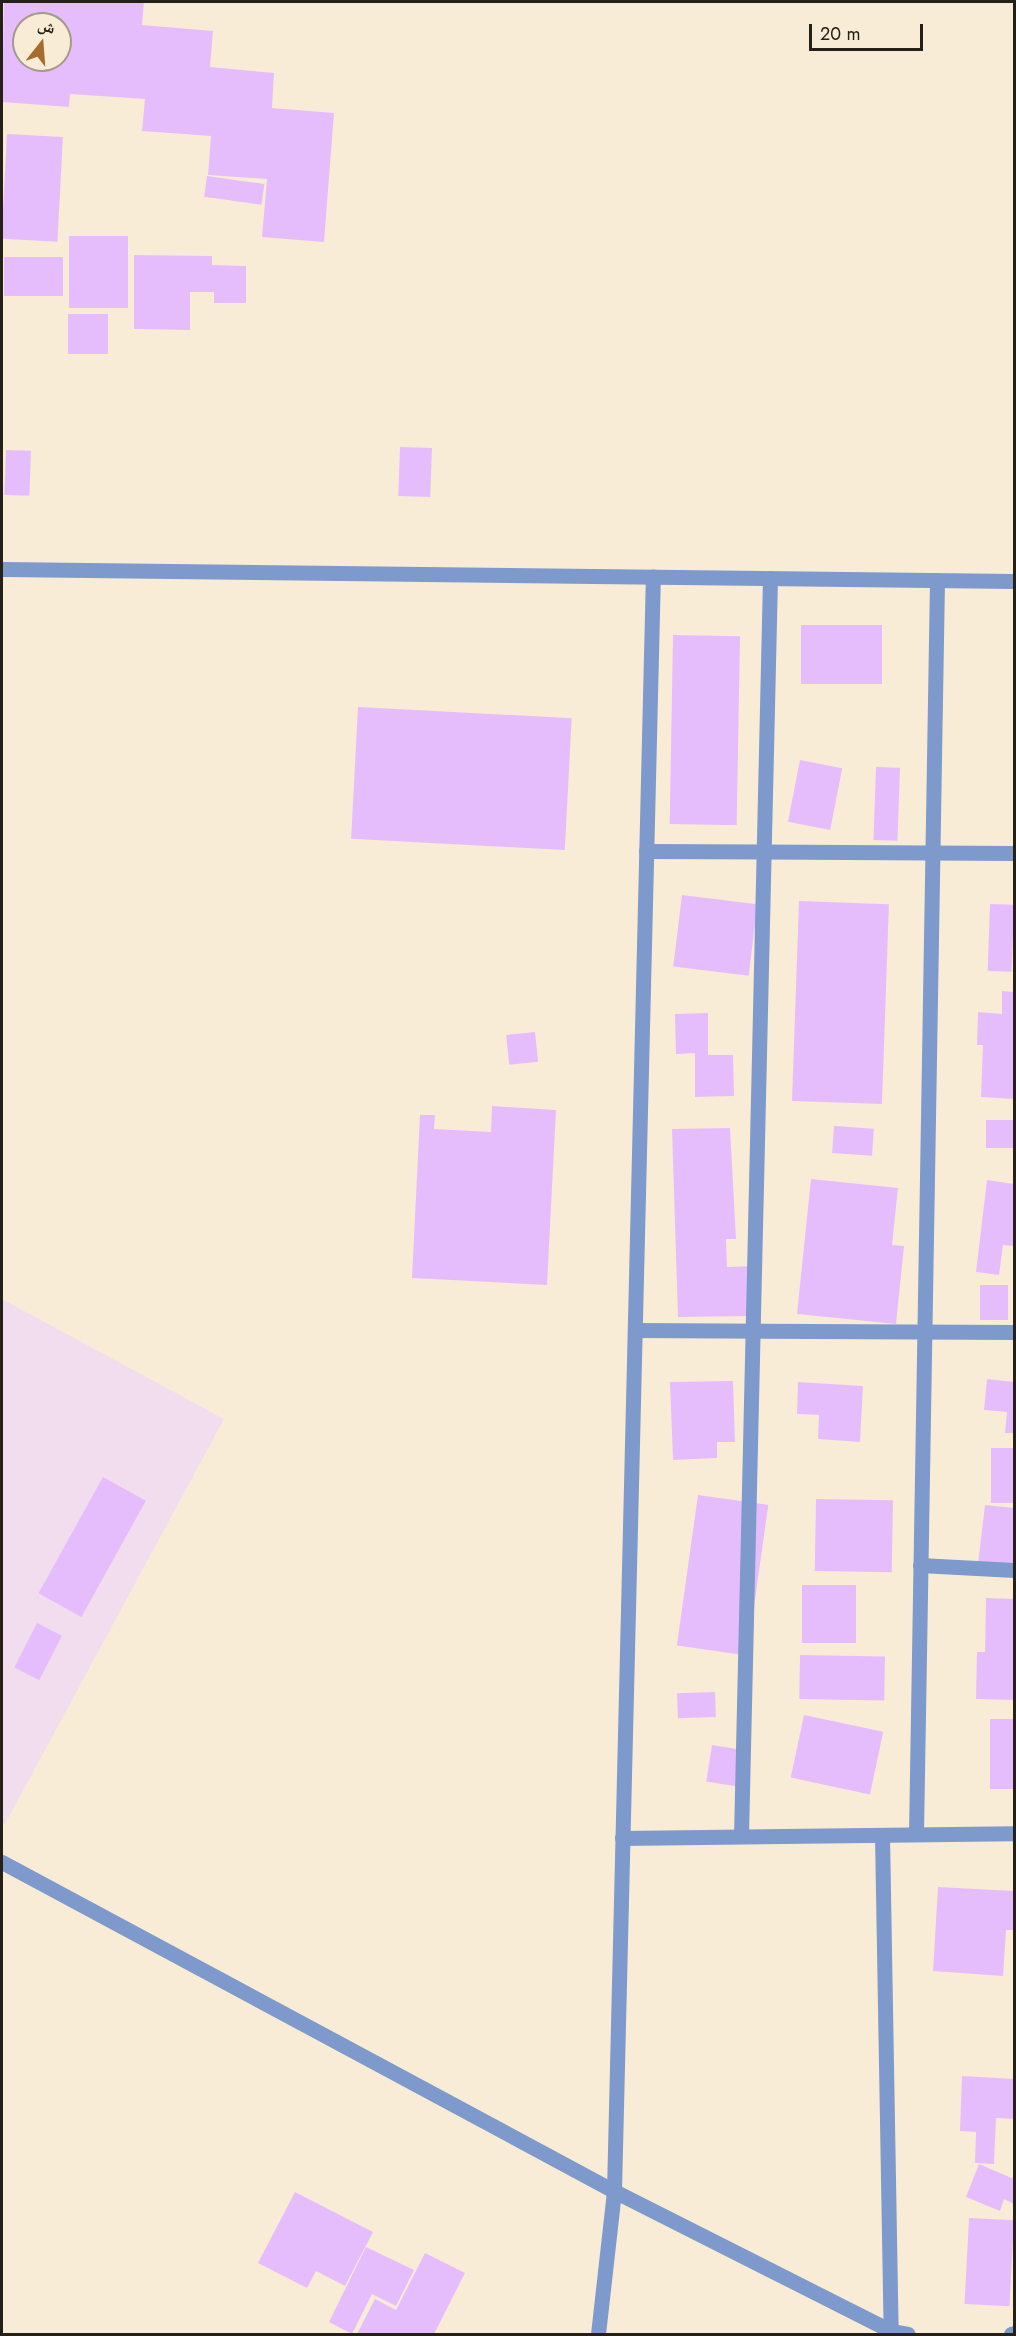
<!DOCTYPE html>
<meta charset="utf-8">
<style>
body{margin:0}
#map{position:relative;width:1016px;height:2336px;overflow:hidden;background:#f9ecd7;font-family:Jost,"Noto Naskh Arabic",sans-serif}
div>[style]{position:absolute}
.education>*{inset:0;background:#f1dded}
.building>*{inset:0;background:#e6bdfc;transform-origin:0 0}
.minor>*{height:15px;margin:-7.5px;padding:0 7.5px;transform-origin:7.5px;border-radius:7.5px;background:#7e9acc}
.tertiary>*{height:15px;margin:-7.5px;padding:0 7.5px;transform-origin:7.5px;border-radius:7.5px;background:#7e9acc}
span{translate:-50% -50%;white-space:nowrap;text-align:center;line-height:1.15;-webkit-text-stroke:6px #f9ecd7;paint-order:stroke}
.frame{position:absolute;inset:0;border:3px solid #252018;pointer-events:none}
.north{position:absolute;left:12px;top:12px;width:60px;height:60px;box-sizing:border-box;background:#f9ecd7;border:2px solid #a49a8b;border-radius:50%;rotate:17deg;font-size:16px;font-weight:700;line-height:24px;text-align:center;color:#252018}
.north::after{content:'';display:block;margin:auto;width:21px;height:27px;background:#a76b2d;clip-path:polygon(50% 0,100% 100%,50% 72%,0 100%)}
.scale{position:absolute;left:809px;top:24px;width:114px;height:27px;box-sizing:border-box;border:3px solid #252018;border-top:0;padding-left:8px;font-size:18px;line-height:21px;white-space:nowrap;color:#252018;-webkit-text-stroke:4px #f9ecd7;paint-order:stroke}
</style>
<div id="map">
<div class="education">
<i style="clip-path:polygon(2px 1299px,224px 1419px,5px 1824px,2px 1822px)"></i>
</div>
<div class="building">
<i style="clip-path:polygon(evenodd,4px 2px,144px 2px,142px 25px,213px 31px,210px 67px,274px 73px,272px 108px,334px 113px,324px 242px,262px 237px,267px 179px,208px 175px,211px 136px,142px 131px,145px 99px,70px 94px,69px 107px,2px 102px,4px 2px,24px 24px,60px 24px,60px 60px,24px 60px,24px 24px)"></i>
<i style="left:7px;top:134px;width:56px;height:105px;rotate:3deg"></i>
<i style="left:207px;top:176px;width:58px;height:21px;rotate:8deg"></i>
<i style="left:69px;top:236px;width:59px;height:72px"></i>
<i style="clip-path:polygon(134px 255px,212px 256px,212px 265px,246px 266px,246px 303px,214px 303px,214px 292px,190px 292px,190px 330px,134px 329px)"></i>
<i style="left:4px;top:257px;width:59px;height:39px"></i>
<i style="left:68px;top:314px;width:40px;height:40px"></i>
<i style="left:400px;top:447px;width:32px;height:49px;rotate:2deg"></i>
<i style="left:6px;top:450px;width:25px;height:45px;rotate:2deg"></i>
<i style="left:801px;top:625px;width:81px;height:59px"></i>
<i style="left:673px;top:635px;width:67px;height:189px;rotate:1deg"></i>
<i style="left:358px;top:707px;width:214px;height:132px;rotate:3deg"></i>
<i style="left:800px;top:760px;width:43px;height:63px;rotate:11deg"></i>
<i style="left:876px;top:767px;width:24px;height:73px;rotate:2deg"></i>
<i style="left:682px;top:895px;width:76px;height:72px;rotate:7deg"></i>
<i style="left:799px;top:901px;width:90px;height:200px;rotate:2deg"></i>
<i style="left:990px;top:904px;width:24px;height:67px;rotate:2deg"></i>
<i style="clip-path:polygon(1002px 991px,1014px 992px,1014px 1099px,981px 1097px,983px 1045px,977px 1045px,978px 1012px,1002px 1014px)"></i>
<i style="clip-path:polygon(708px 1013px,708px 1055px,733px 1055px,734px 1096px,695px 1097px,695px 1053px,676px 1054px,675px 1014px)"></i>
<i style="left:535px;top:1032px;width:30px;height:29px;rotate:84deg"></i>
<i style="clip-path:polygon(492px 1106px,556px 1110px,547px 1285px,412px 1278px,420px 1115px,435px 1115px,434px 1129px,491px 1132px)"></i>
<i style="left:986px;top:1120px;width:28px;height:28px"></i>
<i style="left:834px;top:1126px;width:40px;height:27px;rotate:4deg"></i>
<i style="clip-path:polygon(730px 1128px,736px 1239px,726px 1239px,727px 1267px,755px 1266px,756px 1316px,678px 1317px,672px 1129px)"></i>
<i style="clip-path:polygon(811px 1179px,898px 1188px,892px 1245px,904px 1246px,896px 1324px,797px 1314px)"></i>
<i style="clip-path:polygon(987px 1180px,1014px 1184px,1014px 1246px,1003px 1245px,999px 1275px,976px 1272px)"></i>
<i style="left:980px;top:1285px;width:28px;height:35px"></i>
<i style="clip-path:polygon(987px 1379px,1014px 1382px,1014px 1433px,1005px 1433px,1007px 1412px,984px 1410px)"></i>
<i style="clip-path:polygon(733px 1381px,735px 1442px,717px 1442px,717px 1458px,673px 1460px,670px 1382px)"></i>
<i style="clip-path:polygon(798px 1382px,863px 1386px,860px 1442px,818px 1439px,819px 1415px,797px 1414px)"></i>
<i style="left:991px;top:1448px;width:23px;height:55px"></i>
<i style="left:103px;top:1477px;width:49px;height:133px;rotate:29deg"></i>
<i style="left:698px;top:1495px;width:71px;height:152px;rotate:8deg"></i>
<i style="left:816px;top:1499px;width:77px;height:72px;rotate:1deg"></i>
<i style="clip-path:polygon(985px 1505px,1014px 1508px,1014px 1568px,978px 1564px)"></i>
<i style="left:802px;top:1585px;width:54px;height:58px"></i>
<i style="clip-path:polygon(986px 1598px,1014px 1599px,1014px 1700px,976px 1699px,977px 1652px,985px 1652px)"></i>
<i style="left:37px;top:1623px;width:28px;height:50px;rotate:27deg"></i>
<i style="left:800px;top:1655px;width:85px;height:44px;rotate:1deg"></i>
<i style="left:715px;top:1692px;width:25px;height:38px;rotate:88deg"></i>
<i style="left:804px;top:1715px;width:81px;height:64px;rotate:12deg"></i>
<i style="left:990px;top:1719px;width:24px;height:70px"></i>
<i style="left:712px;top:1745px;width:30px;height:37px;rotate:9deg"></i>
<i style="clip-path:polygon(938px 1887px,1014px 1891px,1014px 1930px,1006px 1930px,1003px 1976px,933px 1971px)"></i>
<i style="clip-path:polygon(962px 2076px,1014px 2079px,1014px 2119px,996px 2118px,994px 2164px,975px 2163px,976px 2132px,960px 2131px)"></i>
<i style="clip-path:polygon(979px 2164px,1014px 2179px,1014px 2204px,1004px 2199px,1000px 2211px,966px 2197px)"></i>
<i style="clip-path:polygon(295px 2192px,373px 2232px,345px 2286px,316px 2271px,307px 2288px,258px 2263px)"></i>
<i style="left:969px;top:2218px;width:45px;height:86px;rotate:3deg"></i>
<i style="clip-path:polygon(366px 2247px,414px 2270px,396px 2306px,372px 2294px,352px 2334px,329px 2322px)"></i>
<i style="clip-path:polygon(425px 2253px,465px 2273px,434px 2334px,357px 2334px,375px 2299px,396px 2310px)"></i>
</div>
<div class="minor">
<i style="left:646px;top:851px;width:368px;rotate:0.3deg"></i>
<i style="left:635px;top:1330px;width:379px;rotate:0.3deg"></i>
<i style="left:920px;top:1565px;width:94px;rotate:3deg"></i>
<i style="left:916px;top:1834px;width:1254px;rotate:-89.04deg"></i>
<i style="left:882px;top:1835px;width:496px;rotate:89deg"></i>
<i style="left:741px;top:1836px;width:1258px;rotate:-88.68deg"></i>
<i style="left:622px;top:1838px;width:392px;rotate:-0.7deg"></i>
</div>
<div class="tertiary">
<i style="left:2px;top:569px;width:1012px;rotate:0.68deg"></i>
<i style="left:2px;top:1862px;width:695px;rotate:28.26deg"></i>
<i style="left:614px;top:2191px;width:310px;rotate:26.8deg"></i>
<i style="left:891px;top:2331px;width:17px;rotate:10deg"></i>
<i style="left:598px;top:2334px;width:144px;rotate:-83.6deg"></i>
<i style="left:614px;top:2191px;width:1615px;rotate:-88.62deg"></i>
<i style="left:1011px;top:2334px;width:3px;rotate:-18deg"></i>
</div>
<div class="frame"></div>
<div class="north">ش</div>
<div class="scale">20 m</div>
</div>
